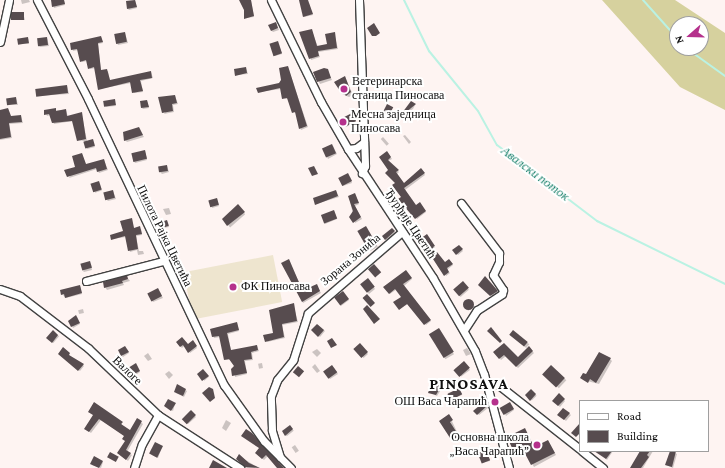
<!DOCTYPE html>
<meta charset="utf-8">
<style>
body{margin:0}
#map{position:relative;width:725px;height:468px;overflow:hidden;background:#fef4f2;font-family:"Crimson Pro",serif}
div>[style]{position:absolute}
.forest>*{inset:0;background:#d6d19e}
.pitch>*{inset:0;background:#eee5cf;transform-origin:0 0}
.shadow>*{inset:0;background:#0003;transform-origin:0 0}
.stream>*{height:2px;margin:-1px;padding:0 1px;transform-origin:1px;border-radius:1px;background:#baf2e3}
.building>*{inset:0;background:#574c4f;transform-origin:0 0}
.round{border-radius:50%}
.roads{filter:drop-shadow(1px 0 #424242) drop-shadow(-1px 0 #424242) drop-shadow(0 1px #424242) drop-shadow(0 -1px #424242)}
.minor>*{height:7px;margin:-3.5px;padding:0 3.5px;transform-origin:3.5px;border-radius:3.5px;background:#fff}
.dots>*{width:11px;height:11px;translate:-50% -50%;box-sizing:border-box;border:2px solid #fff;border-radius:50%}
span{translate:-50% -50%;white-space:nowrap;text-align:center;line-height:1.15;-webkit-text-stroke:4px #fff;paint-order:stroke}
.poi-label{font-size:12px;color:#0f0f0f}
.left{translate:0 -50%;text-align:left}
.right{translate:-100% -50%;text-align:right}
.street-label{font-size:12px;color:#0f0f0f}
.water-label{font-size:13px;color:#1f846f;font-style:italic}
.district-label{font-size:16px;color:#0f0f0f;font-weight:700;letter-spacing:1px}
.legend{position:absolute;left:579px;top:400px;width:130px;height:52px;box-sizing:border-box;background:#fff;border:1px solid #9f9f9f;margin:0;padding:5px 7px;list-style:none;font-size:12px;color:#0f0f0f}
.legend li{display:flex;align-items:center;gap:8px;height:20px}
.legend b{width:20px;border:1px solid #9f9f9f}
.north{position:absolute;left:669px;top:16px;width:40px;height:40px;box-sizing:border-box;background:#fff;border:1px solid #9f9f9f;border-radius:50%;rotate:250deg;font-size:11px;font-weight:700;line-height:16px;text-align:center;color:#0f0f0f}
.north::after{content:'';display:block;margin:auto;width:14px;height:18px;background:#b5318c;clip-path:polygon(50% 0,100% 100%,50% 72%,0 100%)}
</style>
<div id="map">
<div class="forest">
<i style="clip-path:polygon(evenodd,602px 0,675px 0,725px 33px,725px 110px,680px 87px,602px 0,677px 24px,701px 24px,701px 48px,677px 48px,677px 24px)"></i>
</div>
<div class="pitch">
<i style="left:273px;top:255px;width:48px;height:91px;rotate:79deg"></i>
</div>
<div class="shadow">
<i style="clip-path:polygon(21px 0,29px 0,30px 2px,22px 4px)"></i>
<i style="clip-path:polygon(52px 0,64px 0,65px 5px,54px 8px)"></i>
<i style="clip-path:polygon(135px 0,137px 8px,129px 10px,128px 9px)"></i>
<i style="clip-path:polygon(240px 0,251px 0,254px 17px,245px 18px,245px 9px)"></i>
<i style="clip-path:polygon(299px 0,307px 0,313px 15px,304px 17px)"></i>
<i style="clip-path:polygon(23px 13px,25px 20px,12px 19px)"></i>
<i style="clip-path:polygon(276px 23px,279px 30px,273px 32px,272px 31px)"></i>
<i style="clip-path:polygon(312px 31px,318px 47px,329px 45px,334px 33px,338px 49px,318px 52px,320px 57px,311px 60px)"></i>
<i style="clip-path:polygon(125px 33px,128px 43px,118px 45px,117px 43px)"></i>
<i style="clip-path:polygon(101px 37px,103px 43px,98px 44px,101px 71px,108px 71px,110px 81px,151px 72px,153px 78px,141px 81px,143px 92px,134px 93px,131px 83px,99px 89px,96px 68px,90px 69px,87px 61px,82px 62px,78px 50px,73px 51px,71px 44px)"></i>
<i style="clip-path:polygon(28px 38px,29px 44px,19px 44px)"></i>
<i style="clip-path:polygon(47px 38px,49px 46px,40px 47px,39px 46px)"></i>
<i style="clip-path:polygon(278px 42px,282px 54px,275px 56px,274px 55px)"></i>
<i style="clip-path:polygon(288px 67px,308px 127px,301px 130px,296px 113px,293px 112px,289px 99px,283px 98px,281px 89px,258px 92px,279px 84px)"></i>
<i style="clip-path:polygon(246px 68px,248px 74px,236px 75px)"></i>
<i style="clip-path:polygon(327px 70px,332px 80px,320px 84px,314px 72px)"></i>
<i style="clip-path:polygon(345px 77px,353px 95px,349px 97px,342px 94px,336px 83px)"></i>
<i style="clip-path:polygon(67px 86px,69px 94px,37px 96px)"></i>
<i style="clip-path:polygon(175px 96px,178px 104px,173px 105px,174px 112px,164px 114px)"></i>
<i style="clip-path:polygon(16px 98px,18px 105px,7px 104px)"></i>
<i style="clip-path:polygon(114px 100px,116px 106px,105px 107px)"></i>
<i style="clip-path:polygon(147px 101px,149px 108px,143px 109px,142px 108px)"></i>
<i style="clip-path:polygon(411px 102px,415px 105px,413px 109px,401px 116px)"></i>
<i style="clip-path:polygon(392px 108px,388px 118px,383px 115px)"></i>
<i style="clip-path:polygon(8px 109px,11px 117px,21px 116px,23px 123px,9px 124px,12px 138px,0 140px,0 111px)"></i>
<i style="clip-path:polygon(66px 110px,68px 117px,82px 115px,87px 141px,92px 140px,95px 147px,87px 149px,84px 141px,78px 140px,73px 121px,54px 124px,50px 115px,47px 116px,45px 111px)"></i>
<i style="clip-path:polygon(352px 114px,356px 122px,346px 127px,345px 126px)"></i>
<i style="clip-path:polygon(138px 128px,144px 137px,127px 142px,125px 140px)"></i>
<i style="clip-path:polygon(405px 135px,411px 142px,409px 144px,403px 136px)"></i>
<i style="left:383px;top:137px;width:9px;height:3px;rotate:49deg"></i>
<i style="clip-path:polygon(333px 146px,337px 154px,328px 159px,327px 157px)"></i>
<i style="clip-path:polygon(145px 151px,147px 160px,135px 163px,134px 161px)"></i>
<i style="clip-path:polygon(388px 153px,392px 159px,388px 161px,399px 172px,397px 174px,404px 184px,421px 169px,425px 175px,405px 190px,416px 206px,421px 205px,426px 212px,417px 219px,400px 199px,403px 197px,397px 183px,380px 157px)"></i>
<i style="clip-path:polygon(82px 154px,86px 165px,104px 160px,108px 170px,99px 173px,97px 169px,69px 178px)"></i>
<i style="clip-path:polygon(167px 166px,169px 172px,162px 174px,160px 172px)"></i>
<i style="clip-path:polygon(348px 174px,352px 183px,343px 186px,342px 185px)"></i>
<i style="left:99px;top:182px;width:9px;height:7px;rotate:72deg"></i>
<i style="clip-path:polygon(113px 191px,116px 199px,108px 201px,107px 200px)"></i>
<i style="clip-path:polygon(336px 191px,339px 197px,316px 204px)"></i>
<i style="clip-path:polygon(355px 194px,359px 204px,355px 206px,362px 219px,355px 223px,349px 197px)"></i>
<i style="clip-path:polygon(217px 199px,219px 206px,212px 208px,209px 200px)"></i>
<i style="left:238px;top:206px;width:11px;height:20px;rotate:49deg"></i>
<i style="clip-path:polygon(169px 208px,171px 214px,166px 215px,163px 209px)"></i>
<i style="clip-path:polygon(334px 211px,337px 219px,325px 224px,324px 222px)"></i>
<i style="clip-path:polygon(132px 221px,134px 229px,141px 229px,142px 235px,136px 236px,139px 251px,143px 251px,144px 254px,138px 255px,137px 250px,130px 252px,126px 237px,112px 239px,124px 232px)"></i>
<i style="clip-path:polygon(167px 221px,169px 227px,163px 228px,161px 227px)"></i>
<i style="left:366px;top:227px;width:23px;height:9px;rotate:59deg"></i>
<i style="clip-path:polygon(392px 229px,395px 233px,387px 241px,383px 237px)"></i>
<i style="clip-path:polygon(428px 237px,435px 248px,433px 249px,445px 263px,449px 260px,453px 265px,447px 270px,450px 273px,446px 276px,436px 257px)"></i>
<i style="clip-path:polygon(459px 246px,463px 251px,458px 255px,453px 250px)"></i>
<i style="clip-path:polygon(289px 262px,302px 288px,308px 289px,317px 286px,321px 293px,303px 303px)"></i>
<i style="clip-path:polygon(91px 264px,92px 270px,84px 272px,83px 271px)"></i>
<i style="clip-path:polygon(406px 272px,412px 279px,404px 286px,431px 321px,426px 325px,408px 304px,399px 309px,402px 297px,397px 289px,390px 294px,384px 287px)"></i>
<i style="clip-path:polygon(127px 277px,130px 281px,123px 283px,124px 285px,107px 290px,105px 287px)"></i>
<i style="clip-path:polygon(485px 278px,499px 293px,493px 297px,479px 285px)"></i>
<i style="clip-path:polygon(368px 279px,375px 289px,369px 294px,362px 285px)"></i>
<i style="left:463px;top:283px;width:9px;height:11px;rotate:49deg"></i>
<i style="clip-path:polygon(80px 286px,82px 294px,66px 298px,62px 294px)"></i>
<i style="clip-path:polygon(158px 289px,163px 298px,153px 302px,148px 294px)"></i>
<i style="clip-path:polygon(344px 293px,349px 300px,341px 306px,335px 298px)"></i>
<i style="left:470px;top:299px;width:9px;height:8px;rotate:58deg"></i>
<i style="clip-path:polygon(293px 304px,298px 322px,282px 325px,285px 338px,267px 342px)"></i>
<i style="left:83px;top:309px;width:4px;height:5px;rotate:76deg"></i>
<i style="clip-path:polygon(77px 317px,80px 324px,73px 328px,70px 321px)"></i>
<i style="clip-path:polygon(237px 323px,239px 331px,228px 334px,231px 351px,257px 346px,259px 351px,252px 353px,253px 360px,245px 361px,247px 374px,235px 377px,235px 367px,230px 360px,225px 360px,220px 337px,214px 338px,211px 329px)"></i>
<i style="clip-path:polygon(318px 325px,325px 331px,320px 337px,313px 330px)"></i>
<i style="left:440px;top:330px;width:28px;height:10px;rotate:60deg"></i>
<i style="left:53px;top:331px;width:8px;height:9px;rotate:40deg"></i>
<i style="left:513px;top:331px;width:21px;height:5px;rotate:39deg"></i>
<i style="clip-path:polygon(177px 343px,188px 345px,194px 343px,197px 348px,190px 353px,184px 346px,182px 348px)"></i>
<i style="left:360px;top:345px;width:12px;height:6px;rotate:48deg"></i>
<i style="clip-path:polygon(467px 348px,471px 354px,466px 356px,463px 350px)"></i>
<i style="clip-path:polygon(529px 348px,534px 353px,518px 368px,506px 356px,501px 360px,495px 352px,518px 358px)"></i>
<i style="clip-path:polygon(63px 349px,78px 364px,80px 362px,84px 366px,80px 371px,59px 354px)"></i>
<i style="clip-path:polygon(126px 349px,129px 353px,123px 357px,122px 356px)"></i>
<i style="clip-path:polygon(317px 349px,321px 353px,317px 357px,312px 352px)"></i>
<i style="clip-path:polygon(148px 353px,152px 359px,148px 361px,144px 356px)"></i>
<i style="clip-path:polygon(610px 359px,612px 361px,599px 384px,583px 380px)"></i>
<i style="left:464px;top:362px;width:10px;height:11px;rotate:53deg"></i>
<i style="left:262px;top:363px;width:5px;height:4px;rotate:79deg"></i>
<i style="clip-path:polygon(315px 364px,320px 371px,317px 373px,312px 367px)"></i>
<i style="clip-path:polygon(137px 366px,140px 372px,134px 376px,133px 375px)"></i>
<i style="left:551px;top:366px;width:21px;height:11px;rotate:43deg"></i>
<i style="clip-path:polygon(333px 367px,338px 374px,330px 379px,329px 378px)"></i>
<i style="left:203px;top:370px;width:9px;height:6px;rotate:49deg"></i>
<i style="clip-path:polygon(169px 371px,173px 375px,169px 379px,165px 374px)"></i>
<i style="clip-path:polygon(433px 384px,442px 388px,437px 396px,431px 393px)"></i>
<i style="clip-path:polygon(177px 386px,187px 391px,184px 397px,176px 393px)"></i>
<i style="clip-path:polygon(460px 390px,462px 395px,450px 399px,448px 393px)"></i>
<i style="left:531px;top:390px;width:8px;height:7px;rotate:45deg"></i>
<i style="clip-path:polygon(559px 395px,565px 401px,560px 407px,553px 401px)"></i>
<i style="clip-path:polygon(485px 402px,488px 408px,479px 415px,475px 411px)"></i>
<i style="clip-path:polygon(175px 404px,173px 411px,165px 406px)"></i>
<i style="clip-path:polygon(511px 405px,514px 410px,506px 416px,505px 414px)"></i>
<i style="clip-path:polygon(563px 409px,571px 415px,566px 421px,559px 415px)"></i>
<i style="clip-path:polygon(190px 411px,196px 417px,188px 424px,183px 419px)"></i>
<i style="clip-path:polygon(449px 415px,460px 438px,454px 441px,453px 440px)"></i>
<i style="clip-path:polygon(94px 416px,122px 422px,122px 426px,131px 431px,138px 420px,143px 424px,127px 452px,132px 455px,128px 461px,120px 455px,126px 441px,125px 436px,101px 420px,91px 433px,87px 430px)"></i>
<i style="clip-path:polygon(226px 420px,231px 423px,226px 431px,222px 428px)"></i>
<i style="left:290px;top:426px;width:6px;height:9px;rotate:51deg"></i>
<i style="clip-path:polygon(247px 430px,283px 468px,278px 468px,268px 456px,264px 460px,256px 453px,260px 448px)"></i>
<i style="clip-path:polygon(526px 432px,535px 448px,548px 441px,556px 455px,534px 467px,523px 448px,516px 451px,514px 449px)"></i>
<i style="left:295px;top:445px;width:7px;height:4px;rotate:56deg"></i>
<i style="clip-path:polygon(162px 447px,158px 458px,152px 455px)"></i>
<i style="clip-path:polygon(486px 451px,490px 461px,482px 463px,481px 462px)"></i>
<i style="clip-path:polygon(599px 451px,613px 451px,607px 460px)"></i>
<i style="clip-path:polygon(642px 451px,653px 451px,643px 468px,631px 468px)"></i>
<i style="clip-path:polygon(671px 451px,677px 454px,673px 468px,666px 465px)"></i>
<i style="clip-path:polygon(239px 456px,259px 468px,247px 468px,237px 459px)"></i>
<i style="clip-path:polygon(103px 462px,101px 468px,92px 465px)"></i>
</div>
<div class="stream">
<i style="left:404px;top:0;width:57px;rotate:63.9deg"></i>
<i style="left:429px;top:51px;width:77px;rotate:50.8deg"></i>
<i style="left:478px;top:111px;width:39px;rotate:61deg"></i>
<i style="left:497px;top:145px;width:126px;rotate:37.2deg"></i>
<i style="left:597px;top:221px;width:143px;rotate:26.2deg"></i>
<i style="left:643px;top:0;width:51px;rotate:48.2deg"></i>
<i style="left:686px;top:48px;width:48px;rotate:35.7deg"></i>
</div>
<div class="building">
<i style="clip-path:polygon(51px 0,64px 0,65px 4px,52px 7px)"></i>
<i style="clip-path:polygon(135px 0,137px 7px,127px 9px,126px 1px)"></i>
<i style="clip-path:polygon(239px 0,251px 0,254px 16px,244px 19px,244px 10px)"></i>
<i style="clip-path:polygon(299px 0,308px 0,313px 14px,303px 17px)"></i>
<i style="left:11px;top:12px;width:13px;height:8px"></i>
<i style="clip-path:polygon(276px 22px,278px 28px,271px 31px,268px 25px)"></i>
<i style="clip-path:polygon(374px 23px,380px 33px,376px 36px,372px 36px,367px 28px)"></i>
<i style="clip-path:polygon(312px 29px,317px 46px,327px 44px,325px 34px,335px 32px,337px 48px,318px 51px,319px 56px,309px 59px,299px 32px)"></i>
<i style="left:125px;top:32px;width:10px;height:11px;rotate:79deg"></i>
<i style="clip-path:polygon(101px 36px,103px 42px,98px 43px,101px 70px,107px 69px,110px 80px,151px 71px,152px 78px,140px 80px,143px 91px,132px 93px,130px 82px,98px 90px,94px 67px,88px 69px,86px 60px,80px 62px,77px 49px,71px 50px,70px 43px)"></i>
<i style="left:28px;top:37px;width:6px;height:11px;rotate:81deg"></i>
<i style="left:47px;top:37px;width:8px;height:10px;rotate:83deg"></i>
<i style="left:278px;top:41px;width:13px;height:9px;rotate:72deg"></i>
<i style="clip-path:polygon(288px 66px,307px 126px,299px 129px,295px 112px,292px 113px,287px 98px,282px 99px,280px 88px,258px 93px,256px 88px,279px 83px,281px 80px,279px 68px)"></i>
<i style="clip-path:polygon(246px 67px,247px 73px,235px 76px,234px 69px)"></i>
<i style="clip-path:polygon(324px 68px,328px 69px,331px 78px,317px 82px,313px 72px)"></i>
<i style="clip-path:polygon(345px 76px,351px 92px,346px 96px,344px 93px,342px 94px,334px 82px)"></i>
<i style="left:67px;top:85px;width:8px;height:32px;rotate:83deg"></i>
<i style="clip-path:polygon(175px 95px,177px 103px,172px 104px,173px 111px,162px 113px,158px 97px)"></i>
<i style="left:16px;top:97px;width:7px;height:10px;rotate:82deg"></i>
<i style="left:115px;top:99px;width:6px;height:12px;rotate:81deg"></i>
<i style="clip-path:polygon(147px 100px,149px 107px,141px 108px,140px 101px)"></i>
<i style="clip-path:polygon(411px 101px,416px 104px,400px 117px,399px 117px)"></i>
<i style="left:387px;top:104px;width:7px;height:12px;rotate:27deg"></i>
<i style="clip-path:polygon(8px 108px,11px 116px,21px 115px,22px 122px,9px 123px,11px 137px,0 139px,0 110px)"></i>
<i style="clip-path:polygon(56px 108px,56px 111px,66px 109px,67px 116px,82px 112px,86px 139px,77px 141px,72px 121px,52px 123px,49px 114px,44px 115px,44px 110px)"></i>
<i style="left:352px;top:113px;width:9px;height:13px;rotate:63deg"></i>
<i style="clip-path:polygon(139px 127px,143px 135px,124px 141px,123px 132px)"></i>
<i style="left:93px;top:139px;width:7px;height:10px;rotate:74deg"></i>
<i style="left:332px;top:144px;width:10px;height:11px;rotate:66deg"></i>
<i style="left:145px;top:150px;width:9px;height:14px;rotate:77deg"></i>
<i style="clip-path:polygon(387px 151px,391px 157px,388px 160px,399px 170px,396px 172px,404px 183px,421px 168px,425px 173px,404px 188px,416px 205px,420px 202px,426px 211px,415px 219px,398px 199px,401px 197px,392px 185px,395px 183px,385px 173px,388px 170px,379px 157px)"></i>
<i style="clip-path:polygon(82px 153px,86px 164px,104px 159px,107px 169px,97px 172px,96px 168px,67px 177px,64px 170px,75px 167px,72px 156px)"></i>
<i style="left:167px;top:165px;width:6px;height:9px;rotate:81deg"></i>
<i style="clip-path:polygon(314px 166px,318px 174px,312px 176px,308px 168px)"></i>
<i style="left:348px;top:173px;width:9px;height:11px;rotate:63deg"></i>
<i style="left:99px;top:181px;width:9px;height:9px;rotate:72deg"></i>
<i style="left:113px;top:190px;width:8px;height:10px;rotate:76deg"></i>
<i style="clip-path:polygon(336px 190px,338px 196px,315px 205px,313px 198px)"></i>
<i style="clip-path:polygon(355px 193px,359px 203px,354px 204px,361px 217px,353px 223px,349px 217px,353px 211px,348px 196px)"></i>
<i style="left:217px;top:198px;width:7px;height:9px;rotate:74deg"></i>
<i style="clip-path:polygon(238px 204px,245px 212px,227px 226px,222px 219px)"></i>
<i style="left:334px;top:210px;width:9px;height:14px;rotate:69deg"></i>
<i style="clip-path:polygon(132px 218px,134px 228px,140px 226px,142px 234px,136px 235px,138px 249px,128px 251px,125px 236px,111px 240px,110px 235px,123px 231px,120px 221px)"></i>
<i style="left:167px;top:220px;width:6px;height:8px;rotate:72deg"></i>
<i style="left:366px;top:226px;width:22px;height:10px;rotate:60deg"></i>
<i style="clip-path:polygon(392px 228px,395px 231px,385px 240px,382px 236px)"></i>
<i style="clip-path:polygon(427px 234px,435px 246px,433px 247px,445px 262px,449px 259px,453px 264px,447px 268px,449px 272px,444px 276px,433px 259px,435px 257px,420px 239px)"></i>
<i style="clip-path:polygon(459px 245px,463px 249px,456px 255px,452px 250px)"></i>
<i style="clip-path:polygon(289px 259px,301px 287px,306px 285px,308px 288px,317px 284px,320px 291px,302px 302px,281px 263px)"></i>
<i style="left:90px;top:261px;width:7px;height:10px;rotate:74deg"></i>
<i style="left:374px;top:264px;width:11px;height:8px;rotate:49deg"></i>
<i style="clip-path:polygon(406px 270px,412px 278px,403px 284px,431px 320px,424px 325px,407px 304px,399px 310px,393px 302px,401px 297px,395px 289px,389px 294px,383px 287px)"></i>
<i style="clip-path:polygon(127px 275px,128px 279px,122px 281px,123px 283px,104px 288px,103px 282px)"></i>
<i style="clip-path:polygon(485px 276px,498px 291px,490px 296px,478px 285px)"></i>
<i style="left:368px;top:278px;width:11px;height:10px;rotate:52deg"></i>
<i style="left:463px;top:281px;width:9px;height:13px;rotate:49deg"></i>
<i style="clip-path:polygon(80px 285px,82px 293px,65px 298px,64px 294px,61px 295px,60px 290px)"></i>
<i style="left:158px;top:288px;width:9px;height:12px;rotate:63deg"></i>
<i style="left:343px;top:291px;width:10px;height:11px;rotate:53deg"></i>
<i style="left:367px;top:294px;width:12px;height:6px;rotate:48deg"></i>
<i class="round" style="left:462.5px;top:298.5px;width:11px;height:11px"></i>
<i style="clip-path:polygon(294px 303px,297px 321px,282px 324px,284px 337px,265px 342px,263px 335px,273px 333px,269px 310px)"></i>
<i style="clip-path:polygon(367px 305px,380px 319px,374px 324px,363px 309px)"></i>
<i style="clip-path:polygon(76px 315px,80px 323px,71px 327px,68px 321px)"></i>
<i style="clip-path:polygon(237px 322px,239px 330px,227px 333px,231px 350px,257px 345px,258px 350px,251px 352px,252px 359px,244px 360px,247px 373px,232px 376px,231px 369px,234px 366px,229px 359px,224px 360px,219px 336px,212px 337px,210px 329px)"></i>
<i style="clip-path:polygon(317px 324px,324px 330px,318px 337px,311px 330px)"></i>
<i style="clip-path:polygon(491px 327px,502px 341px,500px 343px,487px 331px)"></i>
<i style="left:439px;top:328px;width:28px;height:12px;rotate:58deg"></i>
<i style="clip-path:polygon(53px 330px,58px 335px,52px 343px,46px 338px)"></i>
<i style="left:513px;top:330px;width:19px;height:6px;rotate:39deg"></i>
<i style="clip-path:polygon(182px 337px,188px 344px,193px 340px,197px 346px,188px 353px,183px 345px,180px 347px,176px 342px)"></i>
<i style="clip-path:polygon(332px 338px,337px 345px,331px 348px,327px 341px)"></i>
<i style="left:360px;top:343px;width:12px;height:9px;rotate:48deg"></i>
<i style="clip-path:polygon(504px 343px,518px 357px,529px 346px,533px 351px,516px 367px,504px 355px,499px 359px,493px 352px)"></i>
<i style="clip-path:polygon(125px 346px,129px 352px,121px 356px,118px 350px)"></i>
<i style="clip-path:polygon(63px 347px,70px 353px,69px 355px,84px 364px,78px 371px,58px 354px)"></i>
<i style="clip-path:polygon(599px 352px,611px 358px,596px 383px,590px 379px,588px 383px,580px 378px,583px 373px,586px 374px)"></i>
<i style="left:464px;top:361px;width:9px;height:14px;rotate:49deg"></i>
<i style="clip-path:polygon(136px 363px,140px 371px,132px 375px,128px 368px)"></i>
<i style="left:332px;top:365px;width:9px;height:11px;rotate:54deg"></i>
<i style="left:551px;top:365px;width:19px;height:13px;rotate:43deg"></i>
<i style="left:298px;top:366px;width:8px;height:8px;rotate:40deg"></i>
<i style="clip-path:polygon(203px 369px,209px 376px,202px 381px,197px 374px)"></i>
<i style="clip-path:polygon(432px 382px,441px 386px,436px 395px,428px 393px)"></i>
<i style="clip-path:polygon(177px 384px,186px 389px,183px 396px,174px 392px)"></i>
<i style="clip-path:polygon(209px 387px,213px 389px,215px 398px,210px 402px,202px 393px)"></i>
<i style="left:459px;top:388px;width:7px;height:13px;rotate:63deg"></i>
<i style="clip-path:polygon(531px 389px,536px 394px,530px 401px,525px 395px)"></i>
<i style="clip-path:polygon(559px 393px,565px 399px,558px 406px,552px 401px)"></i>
<i style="clip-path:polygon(168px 399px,176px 403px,171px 411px,164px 406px)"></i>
<i style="clip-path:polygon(485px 401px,487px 406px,477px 415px,473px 411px)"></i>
<i style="clip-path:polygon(94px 402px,123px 422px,121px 424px,130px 430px,137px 418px,142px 421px,126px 450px,131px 453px,126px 460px,117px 453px,125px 441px,122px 439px,124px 436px,99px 419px,89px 432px,84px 429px,93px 415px,88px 412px)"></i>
<i style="left:510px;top:402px;width:8px;height:12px;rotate:60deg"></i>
<i style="clip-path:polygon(563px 408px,570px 413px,564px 420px,557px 415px)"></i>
<i style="left:191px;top:410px;width:7px;height:13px;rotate:45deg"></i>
<i style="clip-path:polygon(449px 414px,453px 420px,450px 422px,459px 436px,452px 441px,439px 421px)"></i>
<i style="clip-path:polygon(580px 423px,580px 433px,576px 437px,571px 433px)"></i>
<i style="clip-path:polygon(290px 425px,293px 429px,285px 436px,282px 431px)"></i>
<i style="clip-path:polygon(525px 428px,534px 447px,548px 440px,555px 453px,531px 465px,521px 446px,513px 450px,507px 437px)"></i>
<i style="clip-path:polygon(246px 429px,252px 433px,284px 468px,277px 468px,266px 455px,262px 459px,255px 453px,259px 448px,241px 436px)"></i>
<i style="left:155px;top:442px;width:9px;height:13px;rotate:27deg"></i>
<i style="left:486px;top:450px;width:11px;height:9px;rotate:68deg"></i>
<i style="clip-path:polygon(594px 451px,612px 451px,606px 459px)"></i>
<i style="clip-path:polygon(640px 451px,650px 451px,647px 455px,649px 457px,641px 468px,630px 468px)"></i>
<i style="clip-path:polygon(670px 451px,676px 451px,672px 467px,665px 465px)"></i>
<i style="left:110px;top:452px;width:10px;height:6px;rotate:29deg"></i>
<i style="clip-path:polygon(239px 454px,249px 463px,260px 468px,245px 467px,236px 459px)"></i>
<i style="clip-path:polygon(94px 456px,103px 461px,99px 468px,90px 464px)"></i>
<i style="clip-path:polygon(213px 460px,227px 468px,209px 468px)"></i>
</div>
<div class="roads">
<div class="minor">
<i style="left:37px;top:0;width:111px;rotate:62.7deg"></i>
<i style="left:88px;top:99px;width:317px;rotate:64.6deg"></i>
<i style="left:224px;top:385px;width:69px;rotate:54.5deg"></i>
<i style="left:264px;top:441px;width:38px;rotate:45deg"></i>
<i style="left:271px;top:0;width:114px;rotate:63.9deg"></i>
<i style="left:321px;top:102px;width:54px;rotate:60.1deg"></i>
<i style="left:348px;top:149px;width:154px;rotate:56.6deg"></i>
<i style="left:433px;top:278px;width:84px;rotate:60.1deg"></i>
<i style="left:475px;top:351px;width:25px;rotate:69deg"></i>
<i style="left:484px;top:374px;width:97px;rotate:75.1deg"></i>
<i style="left:359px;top:0;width:166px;rotate:87.9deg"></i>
<i style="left:365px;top:166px;width:8px;rotate:113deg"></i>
<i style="left:0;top:42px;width:43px;rotate:-77.9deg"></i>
<i style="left:348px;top:149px;width:8px;rotate:-7deg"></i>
<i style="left:356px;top:148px;width:10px;rotate:-37deg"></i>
<i style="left:461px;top:203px;width:63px;rotate:52.8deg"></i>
<i style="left:499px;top:253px;width:9px;rotate:90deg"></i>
<i style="left:499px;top:262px;width:14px;rotate:115deg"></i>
<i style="left:493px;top:275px;width:18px;rotate:56deg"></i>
<i style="left:503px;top:290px;width:4px;rotate:104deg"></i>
<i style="left:502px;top:294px;width:30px;rotate:147deg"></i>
<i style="left:477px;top:310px;width:24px;rotate:123deg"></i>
<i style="left:86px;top:281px;width:80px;rotate:-14.6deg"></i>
<i style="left:0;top:289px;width:21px;rotate:19deg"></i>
<i style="left:20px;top:296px;width:86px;rotate:37.4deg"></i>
<i style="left:88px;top:348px;width:97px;rotate:43.7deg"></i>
<i style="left:158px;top:415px;width:98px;rotate:32.9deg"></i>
<i style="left:487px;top:382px;width:9px;rotate:6deg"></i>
<i style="left:496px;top:383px;width:107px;rotate:38.2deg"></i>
<i style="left:582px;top:451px;width:27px;rotate:39deg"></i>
<i style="left:280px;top:457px;width:28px;rotate:-107deg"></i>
<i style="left:272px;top:430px;width:34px;rotate:-92deg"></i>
<i style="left:271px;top:396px;width:17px;rotate:-69deg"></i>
<i style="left:277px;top:380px;width:26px;rotate:-51deg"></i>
<i style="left:293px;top:360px;width:49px;rotate:-72.3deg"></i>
<i style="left:308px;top:313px;width:124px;rotate:-40.8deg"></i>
<i style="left:134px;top:468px;width:25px;rotate:-72deg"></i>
<i style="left:142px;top:444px;width:33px;rotate:-61deg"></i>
</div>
</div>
<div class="dots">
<i style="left:344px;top:89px;background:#b5318c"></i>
<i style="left:343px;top:122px;background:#b5318c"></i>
<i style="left:233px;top:287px;background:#b5318c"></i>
<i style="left:495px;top:402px;background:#b5318c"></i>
<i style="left:537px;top:445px;background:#b5318c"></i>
</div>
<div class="poi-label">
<span class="left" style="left:352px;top:89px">Ветеринарска<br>станица Пиносава</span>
<span class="left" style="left:351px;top:122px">Месна заједница<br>Пиносава</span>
<span class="left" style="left:241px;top:287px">ФК Пиносава</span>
<span class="right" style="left:487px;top:402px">ОШ Васа Чарапић</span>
<span class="right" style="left:529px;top:445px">Основна школа<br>„Васа Чарапић”</span>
</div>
<div class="street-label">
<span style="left:410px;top:224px;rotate:56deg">Ђурђије Цветић</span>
<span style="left:164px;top:236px;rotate:64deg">Пилота Рајка Цветића</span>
<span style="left:351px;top:260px;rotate:-40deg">Зорана Зонића</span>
<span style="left:127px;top:371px;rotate:44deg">Валоге</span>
</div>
<div class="water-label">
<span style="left:535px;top:174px;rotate:37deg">Авалски поток</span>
</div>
<div class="district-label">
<span style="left:469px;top:384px">PINOSAVA</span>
</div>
<ul class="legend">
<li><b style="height:5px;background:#fff"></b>Road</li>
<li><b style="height:11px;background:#574c4f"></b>Building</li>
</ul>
<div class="north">N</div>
</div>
